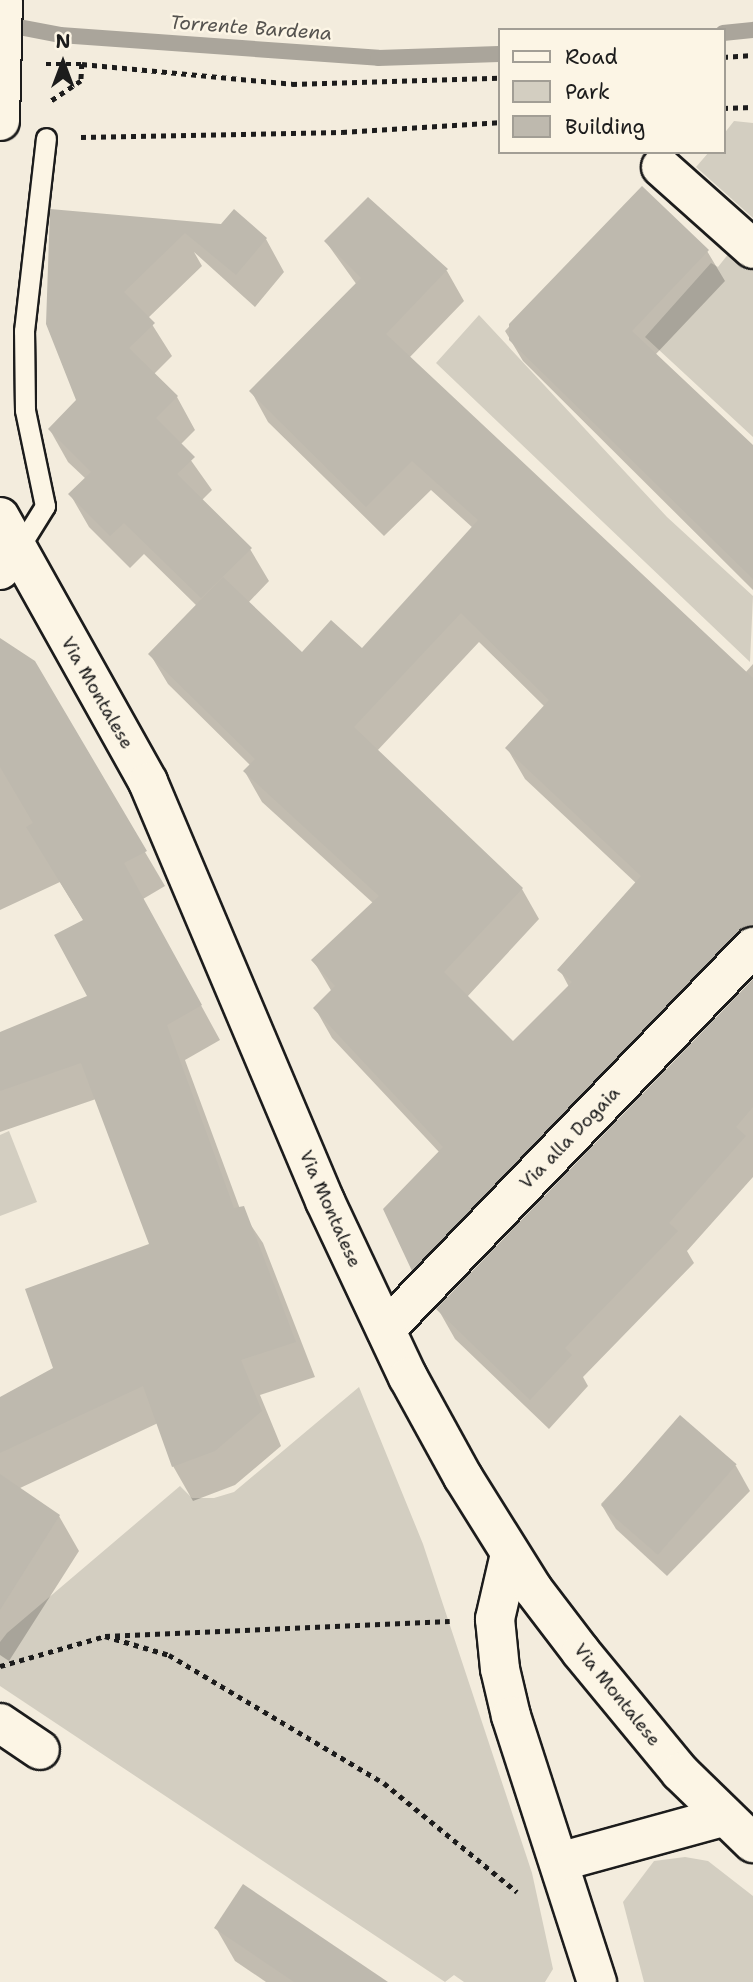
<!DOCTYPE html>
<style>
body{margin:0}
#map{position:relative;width:753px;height:1982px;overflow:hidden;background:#f3ecdd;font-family:"Shantell Sans",sans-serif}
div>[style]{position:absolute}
.green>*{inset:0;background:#d3cec1}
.shadow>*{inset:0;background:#0003}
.stream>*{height:16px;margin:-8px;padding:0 8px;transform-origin:8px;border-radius:8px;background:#aaa59b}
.building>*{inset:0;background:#beb9ae;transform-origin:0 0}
.path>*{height:4.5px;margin-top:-2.25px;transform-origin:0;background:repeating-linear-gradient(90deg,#1c1c1c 0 5px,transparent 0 10px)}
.roads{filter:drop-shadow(2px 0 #1c1c1c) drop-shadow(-2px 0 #1c1c1c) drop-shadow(0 2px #1c1c1c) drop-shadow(0 -2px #1c1c1c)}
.service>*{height:19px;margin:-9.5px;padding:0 9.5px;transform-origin:9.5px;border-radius:9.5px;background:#fcf5e5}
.minor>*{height:38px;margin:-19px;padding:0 19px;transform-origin:19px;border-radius:19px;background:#fcf5e5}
.tertiary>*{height:38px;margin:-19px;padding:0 19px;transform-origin:19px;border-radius:19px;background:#fcf5e5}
span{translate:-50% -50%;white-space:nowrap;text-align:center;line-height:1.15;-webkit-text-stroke:5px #fcf5e5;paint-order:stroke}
.street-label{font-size:18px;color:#1c1c1c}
.water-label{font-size:19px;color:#55534f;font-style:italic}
.legend{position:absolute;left:498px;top:28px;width:228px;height:126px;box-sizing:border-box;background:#fcf5e5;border:2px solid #a29e95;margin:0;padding:9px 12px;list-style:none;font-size:21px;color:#1c1c1c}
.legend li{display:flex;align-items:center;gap:14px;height:35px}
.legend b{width:35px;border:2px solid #a29e95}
.north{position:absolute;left:28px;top:28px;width:70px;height:70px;-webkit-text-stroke:5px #fcf5e5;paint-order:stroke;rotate:0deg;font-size:19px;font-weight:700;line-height:28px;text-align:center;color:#1c1c1c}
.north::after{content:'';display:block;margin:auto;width:24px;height:32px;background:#1c1c1c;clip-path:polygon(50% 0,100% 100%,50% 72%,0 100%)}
</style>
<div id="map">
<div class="green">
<i style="clip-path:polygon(734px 121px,753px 123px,753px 218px,696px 167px,709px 152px,723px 152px,723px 135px)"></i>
<i style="clip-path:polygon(753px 223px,753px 437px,645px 337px,711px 263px,718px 267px)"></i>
<i style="clip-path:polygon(479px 315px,667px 517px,753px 596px,750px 662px,436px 363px)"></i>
<i style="clip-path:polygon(9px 1131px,37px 1202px,0 1216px,0 1135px)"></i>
<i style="clip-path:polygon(359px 1387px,423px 1544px,532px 1873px,553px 1969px,545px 1982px,464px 1982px,454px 1975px,445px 1982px,0 1686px,0 1642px,7px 1633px,180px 1486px,192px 1498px,214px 1498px,234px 1492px)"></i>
<i style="clip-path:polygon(685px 1857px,708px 1861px,753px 1896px,753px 1982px,644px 1982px,623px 1902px,654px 1861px)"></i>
</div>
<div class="shadow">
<i style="clip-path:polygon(642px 189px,707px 251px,725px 281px,655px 355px,753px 448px,753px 590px,523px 361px,505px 331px)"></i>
<i style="clip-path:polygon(evenodd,52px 211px,266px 239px,284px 272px,255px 307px,194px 252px,202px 266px,148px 318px,172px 356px,154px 374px,177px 397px,195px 430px,180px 445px,212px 490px,201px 501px,250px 549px,269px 581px,248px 603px,302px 654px,362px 650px,473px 528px,431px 490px,384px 536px,268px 422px,251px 391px,357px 285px,326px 242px,447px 271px,464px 301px,409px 358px,745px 673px,753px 664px,753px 964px,430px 1300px,385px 1210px,440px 1153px,332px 1038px,315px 1008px,332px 992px,313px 960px,373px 903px,262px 802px,245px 772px,251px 766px,168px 684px,150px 654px,197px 606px,144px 554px,130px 568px,89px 527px,70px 494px,86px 479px,68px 462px,50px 430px,78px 401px,52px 211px,479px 642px,545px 707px,507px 748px,525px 779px,637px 884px,560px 970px,569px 987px,513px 1043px,467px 997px,539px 919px,522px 889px,377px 751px,479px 642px)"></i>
<i style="clip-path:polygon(0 641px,33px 662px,165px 886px,143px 899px,220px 1040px,185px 1060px,240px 1209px,263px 1243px,315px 1377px,260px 1395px,281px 1446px,235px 1485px,193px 1501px,173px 1466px,158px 1423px,18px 1489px,59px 1516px,79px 1551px,9px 1661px,0 1655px,0 1399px,55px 1369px,151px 1246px,96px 1099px,0 1132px,0 1034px,90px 997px,84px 921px,60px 882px,0 910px)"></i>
<i style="clip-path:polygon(753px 981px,753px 1177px,687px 1251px,694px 1263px,583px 1377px,588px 1386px,549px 1429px,455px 1339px,438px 1309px)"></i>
<i style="clip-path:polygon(681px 1418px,736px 1466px,750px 1491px,667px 1576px,616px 1529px,601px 1504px)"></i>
<i style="clip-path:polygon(216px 1928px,385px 1982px,266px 1982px,235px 1961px)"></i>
</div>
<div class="stream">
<i style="left:3px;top:24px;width:58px;rotate:10.9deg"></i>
<i style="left:60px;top:35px;width:319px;rotate:4.1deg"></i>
<i style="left:378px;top:58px;width:121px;rotate:-1.9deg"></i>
<i style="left:723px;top:33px;width:30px;rotate:-6deg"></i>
</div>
<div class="building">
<i style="clip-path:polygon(642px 186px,709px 250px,632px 331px,753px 445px,753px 579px,509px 340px,509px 324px)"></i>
<i style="clip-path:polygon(evenodd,368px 197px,448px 269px,386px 334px,753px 678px,753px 926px,737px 932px,412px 1271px,383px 1209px,443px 1147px,313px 1008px,335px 986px,311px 960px,379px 896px,243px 771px,255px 759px,148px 654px,223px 577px,302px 652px,331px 620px,362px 648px,478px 520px,412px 461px,366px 507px,249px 391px,361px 278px,324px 241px,368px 197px,461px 613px,549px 700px,505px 748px,641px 876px,557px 970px,572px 982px,513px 1041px,444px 972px,523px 888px,354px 727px,461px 613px)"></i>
<i style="clip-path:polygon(50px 209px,221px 224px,234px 209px,267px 238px,236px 275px,185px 233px,124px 292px,155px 323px,129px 348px,178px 396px,156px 418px,195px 457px,177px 474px,252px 548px,201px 598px,124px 523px,110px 536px,68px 494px,91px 472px,48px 429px,76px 400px,46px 324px)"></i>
<i style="clip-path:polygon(0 638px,35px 661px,147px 851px,124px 863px,202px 1005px,167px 1025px,234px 1208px,244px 1206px,296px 1342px,241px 1360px,262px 1411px,215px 1451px,172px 1467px,143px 1386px,0 1453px,0 1397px,53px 1368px,25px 1289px,149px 1244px,81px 1063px,0 1091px,0 1032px,87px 996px,54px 935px,83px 920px,26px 827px,33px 823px,0 767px)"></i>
<i style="clip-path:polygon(753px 979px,753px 1107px,736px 1127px,746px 1136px,669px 1223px,678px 1231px,565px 1348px,572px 1355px,530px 1400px,436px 1309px)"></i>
<i style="left:680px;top:1415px;width:75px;height:120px;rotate:41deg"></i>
<i style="clip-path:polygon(0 1474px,60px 1515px,0 1610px)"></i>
<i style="clip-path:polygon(243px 1884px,388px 1982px,294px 1982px,214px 1928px)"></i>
</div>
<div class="path">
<i style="left:723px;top:57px;width:30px;rotate:-4deg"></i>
<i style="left:46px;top:64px;width:36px"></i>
<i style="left:82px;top:64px;width:17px;rotate:93deg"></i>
<i style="left:81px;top:81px;width:36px;rotate:146deg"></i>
<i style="left:82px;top:64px;width:211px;rotate:5.4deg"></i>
<i style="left:292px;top:84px;width:207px;rotate:-1.7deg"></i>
<i style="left:723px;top:108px;width:30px;rotate:-2deg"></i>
<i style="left:81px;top:137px;width:261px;rotate:-1.1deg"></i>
<i style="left:342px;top:132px;width:157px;rotate:-3.6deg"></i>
<i style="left:105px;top:1636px;width:67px;rotate:16.5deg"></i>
<i style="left:169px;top:1655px;width:250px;rotate:30.8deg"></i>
<i style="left:384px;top:1783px;width:172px;rotate:39.3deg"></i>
<i style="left:0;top:1666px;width:109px;rotate:-15.9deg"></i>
<i style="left:105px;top:1636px;width:345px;rotate:-2.5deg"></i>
</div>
<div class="roads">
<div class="service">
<i style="left:17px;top:551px;width:53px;rotate:-58.1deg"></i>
<i style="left:45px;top:506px;width:98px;rotate:-101.8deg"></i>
<i style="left:25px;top:410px;width:79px;rotate:-90.7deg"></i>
<i style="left:24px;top:331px;width:194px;rotate:-83.5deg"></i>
</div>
<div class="minor">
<i style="left:661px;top:167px;width:123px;rotate:41.7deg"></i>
<i style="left:0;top:570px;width:25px;rotate:-47deg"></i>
<i style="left:386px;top:1329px;width:530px;rotate:-46.15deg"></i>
<i style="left:510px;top:1554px;width:67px;rotate:103deg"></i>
<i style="left:495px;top:1619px;width:50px;rotate:84.3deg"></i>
<i style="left:500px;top:1669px;width:48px;rotate:76.8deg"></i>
<i style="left:511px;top:1716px;width:280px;rotate:72.1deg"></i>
<i style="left:0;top:1723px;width:48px;rotate:34deg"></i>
<i style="left:559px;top:1862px;width:169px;rotate:-15.4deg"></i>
</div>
<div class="tertiary">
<i style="left:0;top:121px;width:121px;rotate:-88.6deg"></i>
<i style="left:0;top:517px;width:304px;rotate:60.8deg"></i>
<i style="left:148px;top:782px;width:455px;rotate:67.1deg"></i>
<i style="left:325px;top:1201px;width:195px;rotate:64.8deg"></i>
<i style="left:408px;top:1377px;width:114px;rotate:61.2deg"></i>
<i style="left:463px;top:1477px;width:132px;rotate:58deg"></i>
<i style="left:533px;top:1589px;width:79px;rotate:52.7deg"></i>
<i style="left:581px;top:1652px;width:156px;rotate:50.5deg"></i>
<i style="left:680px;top:1772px;width:102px;rotate:44.2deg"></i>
</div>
</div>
<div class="street-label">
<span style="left:97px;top:693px;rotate:60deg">Via Montalese</span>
<span style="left:570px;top:1138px;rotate:-46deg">Via alla Dogaia</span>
<span style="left:330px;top:1209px;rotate:66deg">Via Montalese</span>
<span style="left:617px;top:1695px;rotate:51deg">Via Montalese</span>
</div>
<div class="water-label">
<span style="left:251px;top:28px;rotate:4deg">Torrente Bardena</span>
</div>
<ul class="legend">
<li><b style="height:9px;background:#fcf5e5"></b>Road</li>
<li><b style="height:19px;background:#d3cec1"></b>Park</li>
<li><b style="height:19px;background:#beb9ae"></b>Building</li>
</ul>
<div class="north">N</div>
</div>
